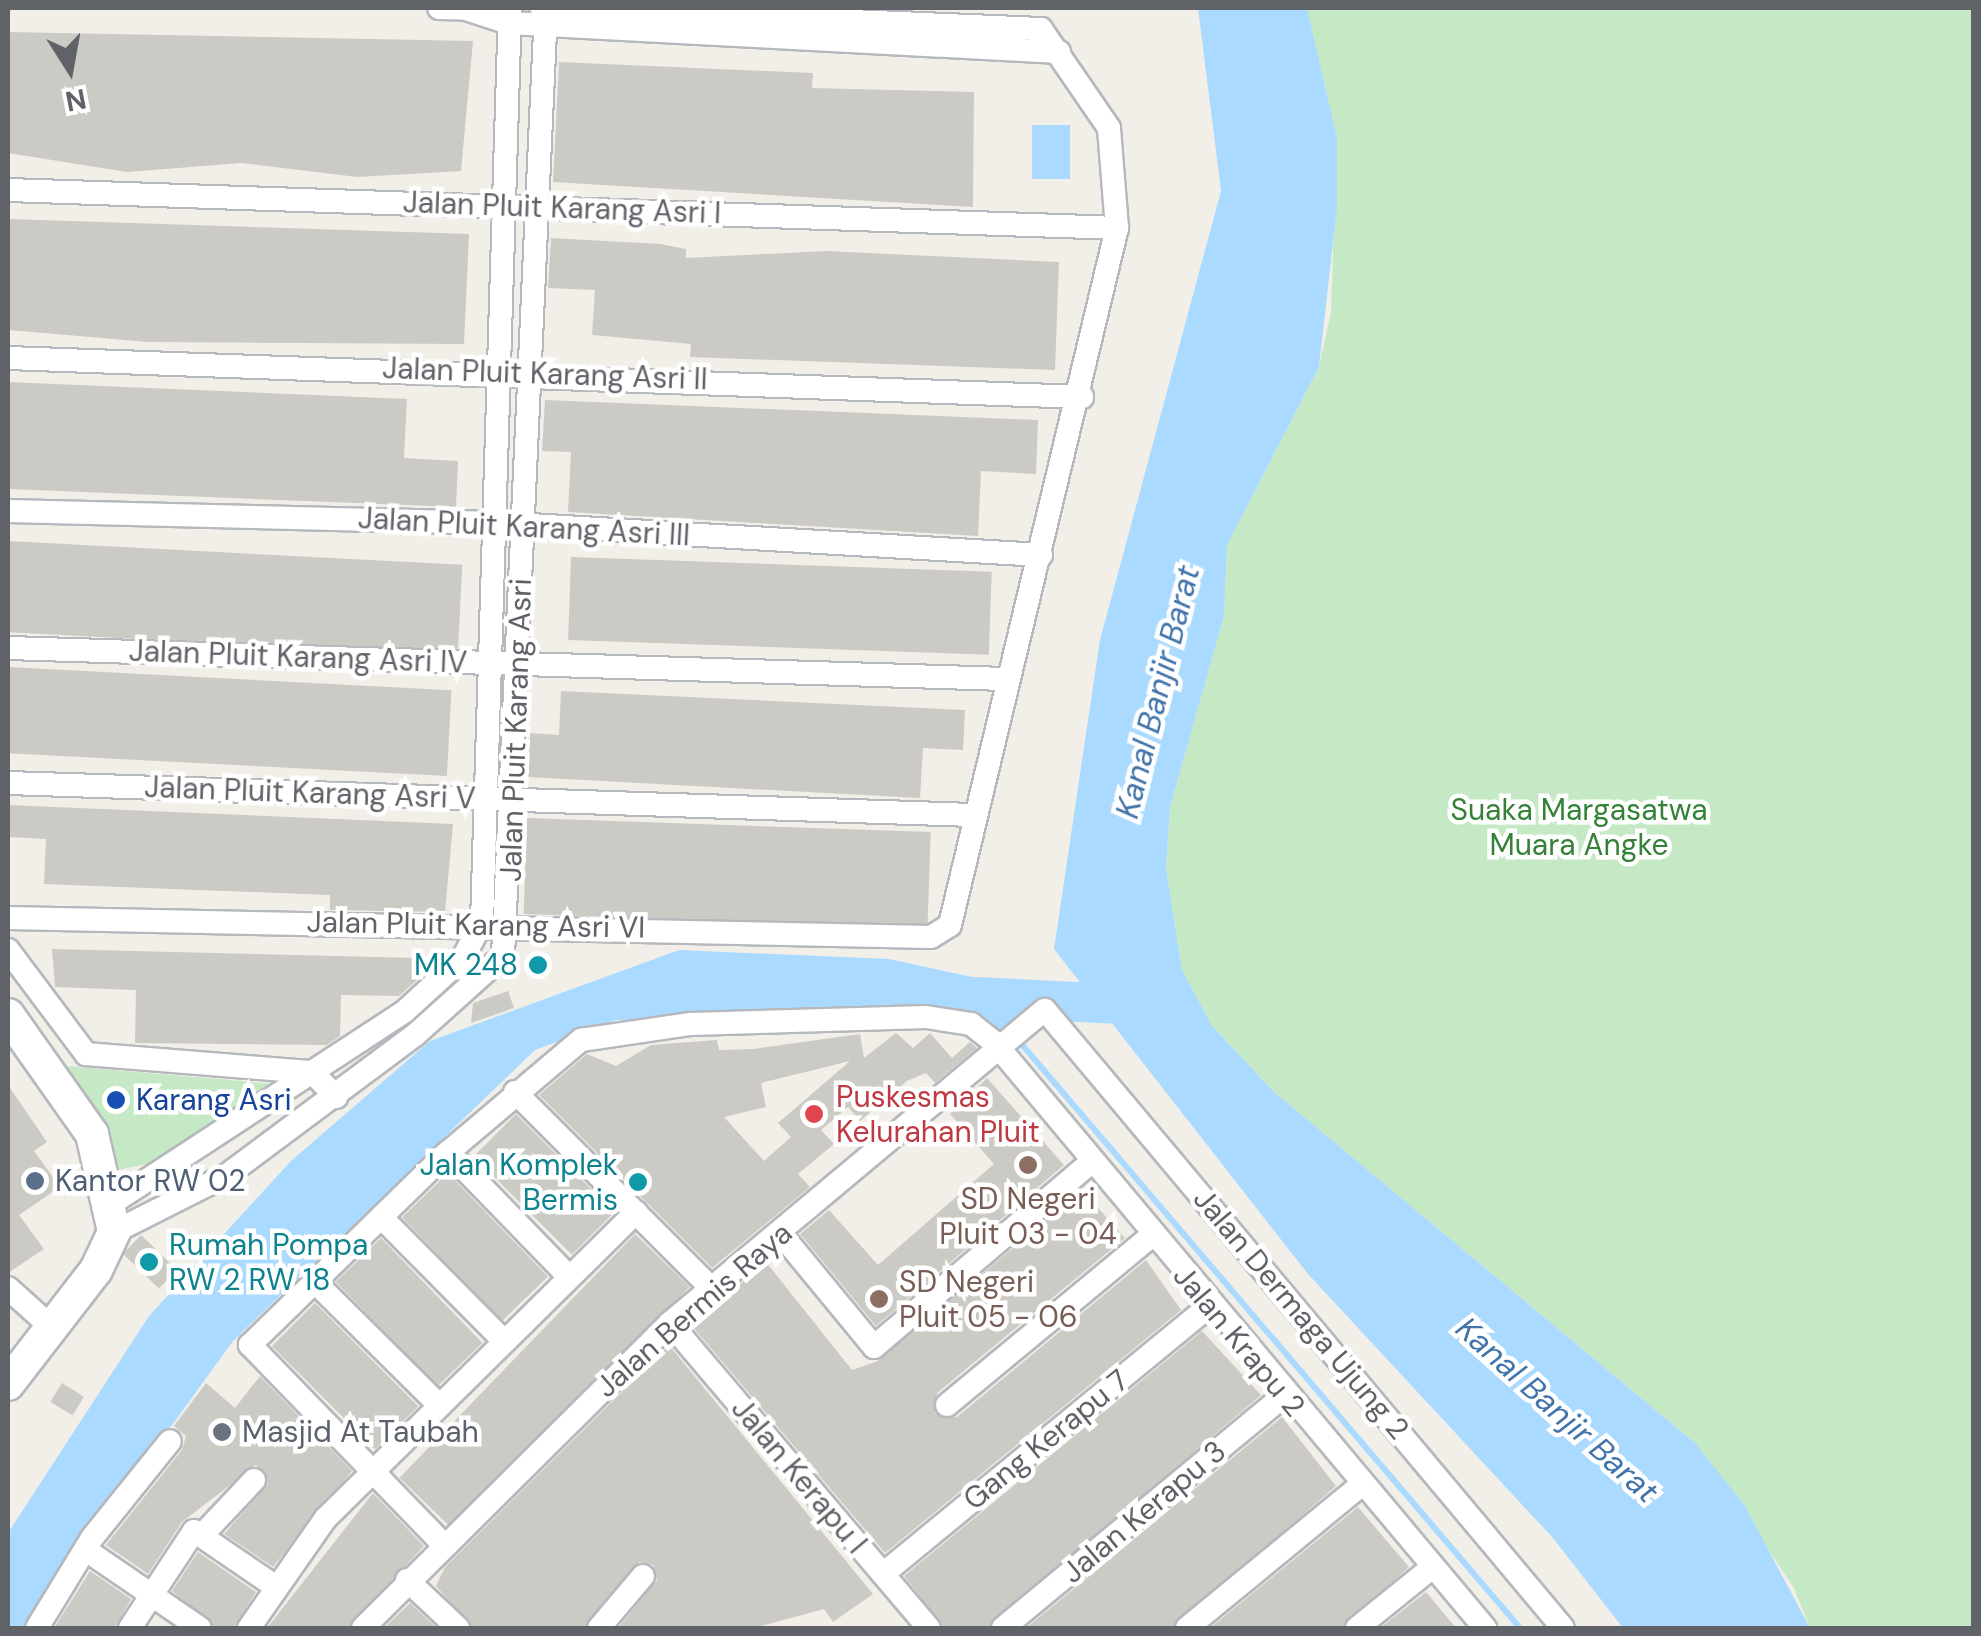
<!DOCTYPE html>
<style>
body{margin:0}
#map{position:relative;width:1981px;height:1636px;overflow:hidden;background:#f1efe8;font-family:"DM Sans",sans-serif}
div>[style]{position:absolute}
.green>*{inset:0;background:#c5e8c5}
.water>*{inset:0;background:#aadaff;transform-origin:0 0}
.stream>*{height:6px;margin:-3px;padding:0 3px;transform-origin:3px;border-radius:3px;background:#aadaff}
.river>*{height:40px;margin:-20px;padding:0 20px;transform-origin:20px;border-radius:20px;background:#aadaff}
.building>*{inset:0;background:#cccac5;transform-origin:0 0}
.roads{filter:drop-shadow(2px 0 #b5b8bc) drop-shadow(-2px 0 #b5b8bc) drop-shadow(0 2px #b5b8bc) drop-shadow(0 -2px #b5b8bc)}
.street>*{height:22px;margin:-11px;padding:0 11px;transform-origin:11px;border-radius:11px;background:#fff}
.secondary>*{height:32px;margin:-16px;padding:0 16px;transform-origin:16px;border-radius:16px;background:#fff}
.dots>*{width:28px;height:28px;translate:-50% -50%;box-sizing:border-box;border:5px solid #fff;border-radius:50%}
span{translate:-50% -50%;white-space:nowrap;text-align:center;line-height:1.15;-webkit-text-stroke:9px #fff;paint-order:stroke}
.street-label{font-size:30px;color:#5f6368}
.park-label{font-size:30px;color:#348238}
.culture-label{font-size:30px;color:#0d838f}
.right{translate:-100% -50%;text-align:right}
.left{translate:0 -50%;text-align:left}
.health-label{font-size:30px;color:#be3a42}
.transit-label{font-size:30px;color:#164399}
.service-label{font-size:30px;color:#4e5e75}
.education-label{font-size:30px;color:#785e54}
.worship-label{font-size:30px;color:#5b616d}
.water-label{font-size:32px;color:#4174aa;font-style:italic}
.frame{position:absolute;inset:0;border:10px solid #5f6368;pointer-events:none}
.north{position:absolute;left:20px;top:20px;width:100px;height:100px;-webkit-text-stroke:8px #fff;paint-order:stroke;rotate:169deg;font-size:28px;font-weight:700;line-height:40px;text-align:center;color:#5f6368}
.north::after{content:'';display:block;margin:auto;width:35px;height:45px;background:#5f6368;clip-path:polygon(50% 0,100% 100%,50% 72%,0 100%)}
</style>
<div id="map">
<div class="green">
<i style="clip-path:polygon(1307px 8px,1973px 8px,1973px 1628px,1810px 1628px,1793px 1586px,1695px 1443px,1274px 1092px,1212px 1026px,1182px 970px,1166px 869px,1170px 807px,1224px 616px,1227px 545px,1319px 367px,1331px 312px,1337px 138px)"></i>
<i style="clip-path:polygon(55px 1065px,299px 1086px,168px 1160px,106px 1172px)"></i>
</div>
<div class="water">
<i style="clip-path:polygon(1198px 8px,1307px 8px,1337px 138px,1337px 207px,1319px 367px,1227px 545px,1224px 616px,1170px 807px,1166px 869px,1182px 970px,1212px 1026px,1274px 1092px,1695px 1443px,1745px 1506px,1810px 1628px,1623px 1628px,1553px 1538px,1308px 1274px,1054px 949px,1100px 640px,1221px 191px)"></i>
<i style="left:1032px;top:125px;width:38px;height:54px"></i>
<i style="clip-path:polygon(679px 950px,889px 959px,1004px 984px,1015px 1021px,996px 1042px,976px 1022px,616px 1020px,535px 1050px,233px 1341px,25px 1628px,8px 1628px,8px 1533px,149px 1316px,291px 1161px,430px 1041px)"></i>
</div>
<div class="stream">
<i style="left:1018px;top:1040px;width:773px;rotate:49.51deg"></i>
</div>
<div class="river">
<i style="left:955px;top:996px;width:187px;rotate:2.8deg"></i>
</div>
<div class="building">
<i style="clip-path:polygon(8px 32px,473px 41px,461px 171px,357px 177px,242px 163px,127px 172px,8px 153px)"></i>
<i style="clip-path:polygon(559px 62px,813px 73px,812px 88px,974px 92px,973px 207px,553px 182px)"></i>
<i style="clip-path:polygon(8px 219px,469px 234px,464px 344px,149px 342px,8px 330px)"></i>
<i style="clip-path:polygon(551px 238px,660px 244px,686px 249px,686px 258px,826px 251px,1059px 262px,1055px 370px,690px 357px,691px 344px,592px 335px,595px 290px,548px 288px)"></i>
<i style="clip-path:polygon(8px 382px,407px 399px,404px 458px,458px 461px,456px 507px,8px 489px)"></i>
<i style="clip-path:polygon(545px 400px,1038px 420px,1036px 474px,981px 471px,978px 536px,568px 512px,571px 452px,542px 451px)"></i>
<i style="left:8px;top:541px;width:455px;height:91px;rotate:3deg"></i>
<i style="left:571px;top:557px;width:421px;height:83px;rotate:2deg"></i>
<i style="left:8px;top:667px;width:444px;height:86px;rotate:3deg"></i>
<i style="clip-path:polygon(561px 691px,965px 710px,963px 750px,923px 748px,920px 798px,528px 777px,530px 733px,559px 735px)"></i>
<i style="clip-path:polygon(8px 805px,453px 824px,445px 912px,330px 910px,330px 895px,44px 884px,46px 839px,8px 837px)"></i>
<i style="left:527px;top:818px;width:404px;height:96px;rotate:2deg"></i>
<i style="clip-path:polygon(52px 949px,419px 958px,418px 979px,399px 996px,341px 995px,340px 1036px,327px 1045px,135px 1043px,136px 990px,55px 987px)"></i>
<i style="clip-path:polygon(508px 991px,514px 1008px,471px 1023px,473px 1003px)"></i>
<i style="clip-path:polygon(evenodd,896px 1033px,913px 1048px,930px 1033px,952px 1058px,970px 1042px,977px 1048px,935px 1083px,926px 1073px,907px 1081px,860px 1121px,848px 1107px,821px 1130px,834px 1144px,798px 1174px,810px 1187px,712px 1268px,539px 1095px,587px 1054px,616px 1066px,651px 1045px,717px 1040px,719px 1050px,753px 1049px,860px 1034px,864px 1058px,896px 1033px,850px 1061px,778px 1123px,791px 1137px,764px 1161px,724px 1117px,766px 1107px,761px 1083px,850px 1061px)"></i>
<i style="clip-path:polygon(987px 1078px,1064px 1165px,876px 1326px,800px 1234px,829px 1210px,878px 1265px,994px 1164px,950px 1114px)"></i>
<i style="clip-path:polygon(8px 1085px,47px 1142px,34px 1151px,60px 1187px,19px 1215px,44px 1249px,8px 1273px)"></i>
<i style="left:516px;top:1114px;width:139px;height:60px;rotate:45deg"></i>
<i style="left:448px;top:1173px;width:144px;height:64px;rotate:46deg"></i>
<i style="clip-path:polygon(1082px 1190px,1125px 1238px,937px 1393px,935px 1414px,957px 1417px,1146px 1260px,1181px 1310px,885px 1553px,691px 1325px,766px 1262px,852px 1370px,878px 1361px)"></i>
<i style="left:635px;top:1234px;width:76px;height:339px;rotate:44deg"></i>
<i style="left:141px;top:1235px;width:50px;height:26px;rotate:44deg"></i>
<i style="left:381px;top:1238px;width:146px;height:63px;rotate:46deg"></i>
<i style="left:315px;top:1303px;width:146px;height:61px;rotate:45deg"></i>
<i style="clip-path:polygon(1202px 1331px,1261px 1395px,988px 1628px,944px 1628px,904px 1576px)"></i>
<i style="clip-path:polygon(669px 1345px,873px 1594px,833px 1622px,824px 1609px,754px 1628px,618px 1628px,657px 1580px,653px 1565px,639px 1562px,584px 1628px,473px 1628px,436px 1586px,445px 1567px)"></i>
<i style="clip-path:polygon(260px 1376px,352px 1471px,273px 1567px,224px 1534px,268px 1484px,256px 1465px,182px 1522px,148px 1574px,106px 1545px,182px 1450px,186px 1436px,174px 1426px,206px 1383px,235px 1408px)"></i>
<i style="left:62px;top:1383px;width:26px;height:22px;rotate:32deg"></i>
<i style="clip-path:polygon(1282px 1417px,1336px 1486px,1172px 1628px,1026px 1628px)"></i>
<i style="clip-path:polygon(373px 1493px,424px 1546px,348px 1628px,267px 1628px)"></i>
<i style="clip-path:polygon(1358px 1507px,1409px 1567px,1342px 1628px,1210px 1628px)"></i>
<i style="clip-path:polygon(198px 1552px,256px 1592px,234px 1628px,215px 1628px,172px 1591px)"></i>
<i style="clip-path:polygon(90px 1571px,131px 1599px,115px 1628px,54px 1628px)"></i>
<i style="clip-path:polygon(1426px 1592px,1456px 1628px,1380px 1628px)"></i>
<i style="clip-path:polygon(410px 1603px,437px 1628px,384px 1628px)"></i>
</div>
<div class="roads">
<div class="street">
<i style="left:439px;top:8px;width:46px;rotate:1.2deg"></i>
<i style="left:469px;top:10px;width:42px;rotate:18deg"></i>
<i style="left:509px;top:23px;width:551px;rotate:3.02deg"></i>
<i style="left:8px;top:190px;width:1110px;rotate:1.96deg"></i>
<i style="left:8px;top:358px;width:1075px;rotate:2.08deg"></i>
<i style="left:8px;top:511px;width:488px;rotate:1.4deg"></i>
<i style="left:496px;top:523px;width:546px;rotate:3.36deg"></i>
<i style="left:8px;top:648px;width:1000px;rotate:1.78deg"></i>
<i style="left:8px;top:783px;width:965px;rotate:1.9deg"></i>
<i style="left:8px;top:918px;width:923px;rotate:1.18deg"></i>
<i style="left:931px;top:937px;width:22px;rotate:-32deg"></i>
<i style="left:950px;top:925px;width:717px;rotate:-76.53deg"></i>
<i style="left:1117px;top:228px;width:100px;rotate:-94.6deg"></i>
<i style="left:1109px;top:128px;width:120px;rotate:-124.5deg"></i>
<i style="left:1041px;top:29px;width:500px;rotate:-177.59deg"></i>
<i style="left:8px;top:950px;width:130px;rotate:53.1deg"></i>
<i style="left:86px;top:1054px;width:227px;rotate:4.6deg"></i>
<i style="left:312px;top:1072px;width:35px;rotate:46deg"></i>
<i style="left:515px;top:1092px;width:279px;rotate:45deg"></i>
<i style="left:448px;top:1152px;width:174px;rotate:45.9deg"></i>
<i style="left:112px;top:1203px;width:349px;rotate:-33.2deg"></i>
<i style="left:404px;top:1012px;width:80px;rotate:-42.5deg"></i>
<i style="left:463px;top:958px;width:40px;rotate:-62deg"></i>
<i style="left:482px;top:923px;width:915px;rotate:-88.25deg"></i>
<i style="left:381px;top:1217px;width:175px;rotate:45.2deg"></i>
<i style="left:114px;top:1232px;width:127px;rotate:-26.8deg"></i>
<i style="left:227px;top:1175px;width:234px;rotate:-36.7deg"></i>
<i style="left:415px;top:1035px;width:118px;rotate:-41.9deg"></i>
<i style="left:503px;top:956px;width:949px;rotate:-87.4deg"></i>
<i style="left:781px;top:1234px;width:146px;rotate:50.5deg"></i>
<i style="left:874px;top:1347px;width:282px;rotate:-40.4deg"></i>
<i style="left:315px;top:1282px;width:175px;rotate:44.8deg"></i>
<i style="left:8px;top:1288px;width:57px;rotate:42.1deg"></i>
<i style="left:670px;top:1323px;width:400px;rotate:49.7deg"></i>
<i style="left:947px;top:1405px;width:265px;rotate:-39.6deg"></i>
<i style="left:206px;top:1531px;width:70px;rotate:-46.7deg"></i>
<i style="left:444px;top:1545px;width:279px;rotate:-134.1deg"></i>
<i style="left:250px;top:1345px;width:274px;rotate:-44.3deg"></i>
<i style="left:446px;top:1154px;width:177px;rotate:-40.2deg"></i>
<i style="left:581px;top:1040px;width:111px;rotate:-8.3deg"></i>
<i style="left:691px;top:1024px;width:235px;rotate:-1.7deg"></i>
<i style="left:926px;top:1017px;width:46px;rotate:8.8deg"></i>
<i style="left:971px;top:1024px;width:29px;rotate:38deg"></i>
<i style="left:994px;top:1042px;width:765px;rotate:50.04deg"></i>
<i style="left:86px;top:1550px;width:138px;rotate:34.4deg"></i>
<i style="left:883px;top:1574px;width:422px;rotate:-39.4deg"></i>
<i style="left:407px;top:1580px;width:70px;rotate:43.3deg"></i>
<i style="left:37px;top:1628px;width:105px;rotate:-58.6deg"></i>
<i style="left:92px;top:1538px;width:124px;rotate:-51.2deg"></i>
<i style="left:130px;top:1628px;width:116px;rotate:-56.6deg"></i>
<i style="left:194px;top:1531px;width:99px;rotate:34.3deg"></i>
<i style="left:249px;top:1628px;width:133px;rotate:-55.1deg"></i>
<i style="left:325px;top:1519px;width:437px;rotate:-44.6deg"></i>
<i style="left:363px;top:1628px;width:433px;rotate:-44.8deg"></i>
<i style="left:670px;top:1323px;width:488px;rotate:-39.9deg"></i>
<i style="left:1045px;top:1010px;width:806px;rotate:50.03deg"></i>
<i style="left:599px;top:1628px;width:68px;rotate:-49.8deg"></i>
<i style="left:1003px;top:1628px;width:366px;rotate:-39.6deg"></i>
<i style="left:1187px;top:1628px;width:225px;rotate:-39.4deg"></i>
<i style="left:1357px;top:1628px;width:94px;rotate:-38.9deg"></i>
</div>
<div class="secondary">
<i style="left:8px;top:1015px;width:146px;rotate:54.8deg"></i>
<i style="left:92px;top:1134px;width:100px;rotate:77.3deg"></i>
<i style="left:114px;top:1232px;width:42px;rotate:115.3deg"></i>
<i style="left:96px;top:1270px;width:144px;rotate:127.7deg"></i>
</div>
</div>
<div class="dots">
<i style="left:538px;top:965px;background:#0f9aa8"></i>
<i style="left:116px;top:1100px;background:#1a4fb4"></i>
<i style="left:814px;top:1114px;background:#e0444e"></i>
<i style="left:1028px;top:1165px;background:#8d6e63"></i>
<i style="left:35px;top:1181px;background:#5c6f8a"></i>
<i style="left:638px;top:1182px;background:#0f9aa8"></i>
<i style="left:149px;top:1262px;background:#0f9aa8"></i>
<i style="left:879px;top:1299px;background:#8d6e63"></i>
<i style="left:222px;top:1432px;background:#6b7280"></i>
</div>
<div class="street-label">
<span style="left:562px;top:208px;rotate:2deg">Jalan Pluit Karang Asri I</span>
<span style="left:545px;top:374px;rotate:2deg">Jalan Pluit Karang Asri II</span>
<span style="left:524px;top:527px;rotate:3deg">Jalan Pluit Karang Asri III</span>
<span style="left:298px;top:657px;rotate:2deg">Jalan Pluit Karang Asri IV</span>
<span style="left:516px;top:730px;rotate:-88deg">Jalan Pluit Karang Asri</span>
<span style="left:310px;top:793px;rotate:2deg">Jalan Pluit Karang Asri V</span>
<span style="left:476px;top:925px;rotate:1deg">Jalan Pluit Karang Asri VI</span>
<span style="left:694px;top:1310px;rotate:-41deg">Jalan Bermis Raya</span>
<span style="left:1301px;top:1314px;rotate:50deg">Jalan Dermaga Ujung 2</span>
<span style="left:1239px;top:1341px;rotate:50deg">Jalan Krapu 2</span>
<span style="left:1046px;top:1440px;rotate:-39deg">Gang Kerapu 7</span>
<span style="left:799px;top:1476px;rotate:50deg">Jalan Kerapu I</span>
<span style="left:1144px;top:1512px;rotate:-40deg">Jalan Kerapu 3</span>
</div>
<div class="park-label">
<span style="left:1579px;top:827px">Suaka Margasatwa<br>Muara Angke</span>
</div>
<div class="culture-label">
<span class="right" style="left:518px;top:965px">MK 248</span>
<span class="right" style="left:618px;top:1182px">Jalan Komplek<br>Bermis</span>
<span class="left" style="left:169px;top:1262px">Rumah Pompa<br>RW 2 RW 18</span>
</div>
<div class="health-label">
<span class="left" style="left:836px;top:1114px">Puskesmas<br>Kelurahan Pluit</span>
</div>
<div class="transit-label">
<span class="left" style="left:136px;top:1100px">Karang Asri</span>
</div>
<div class="service-label">
<span class="left" style="left:55px;top:1181px">Kantor RW 02</span>
</div>
<div class="education-label">
<span style="left:1028px;top:1216px">SD Negeri<br>Pluit 03 - 04</span>
<span class="left" style="left:899px;top:1299px">SD Negeri<br>Pluit 05 - 06</span>
</div>
<div class="worship-label">
<span class="left" style="left:242px;top:1432px">Masjid At Taubah</span>
</div>
<div class="water-label">
<span style="left:1158px;top:692px;rotate:-76deg">Kanal Banjir Barat</span>
<span style="left:1557px;top:1410px;rotate:42deg">Kanal Banjir Barat</span>
</div>
<div class="frame"></div>
<div class="north">N</div>
</div>
